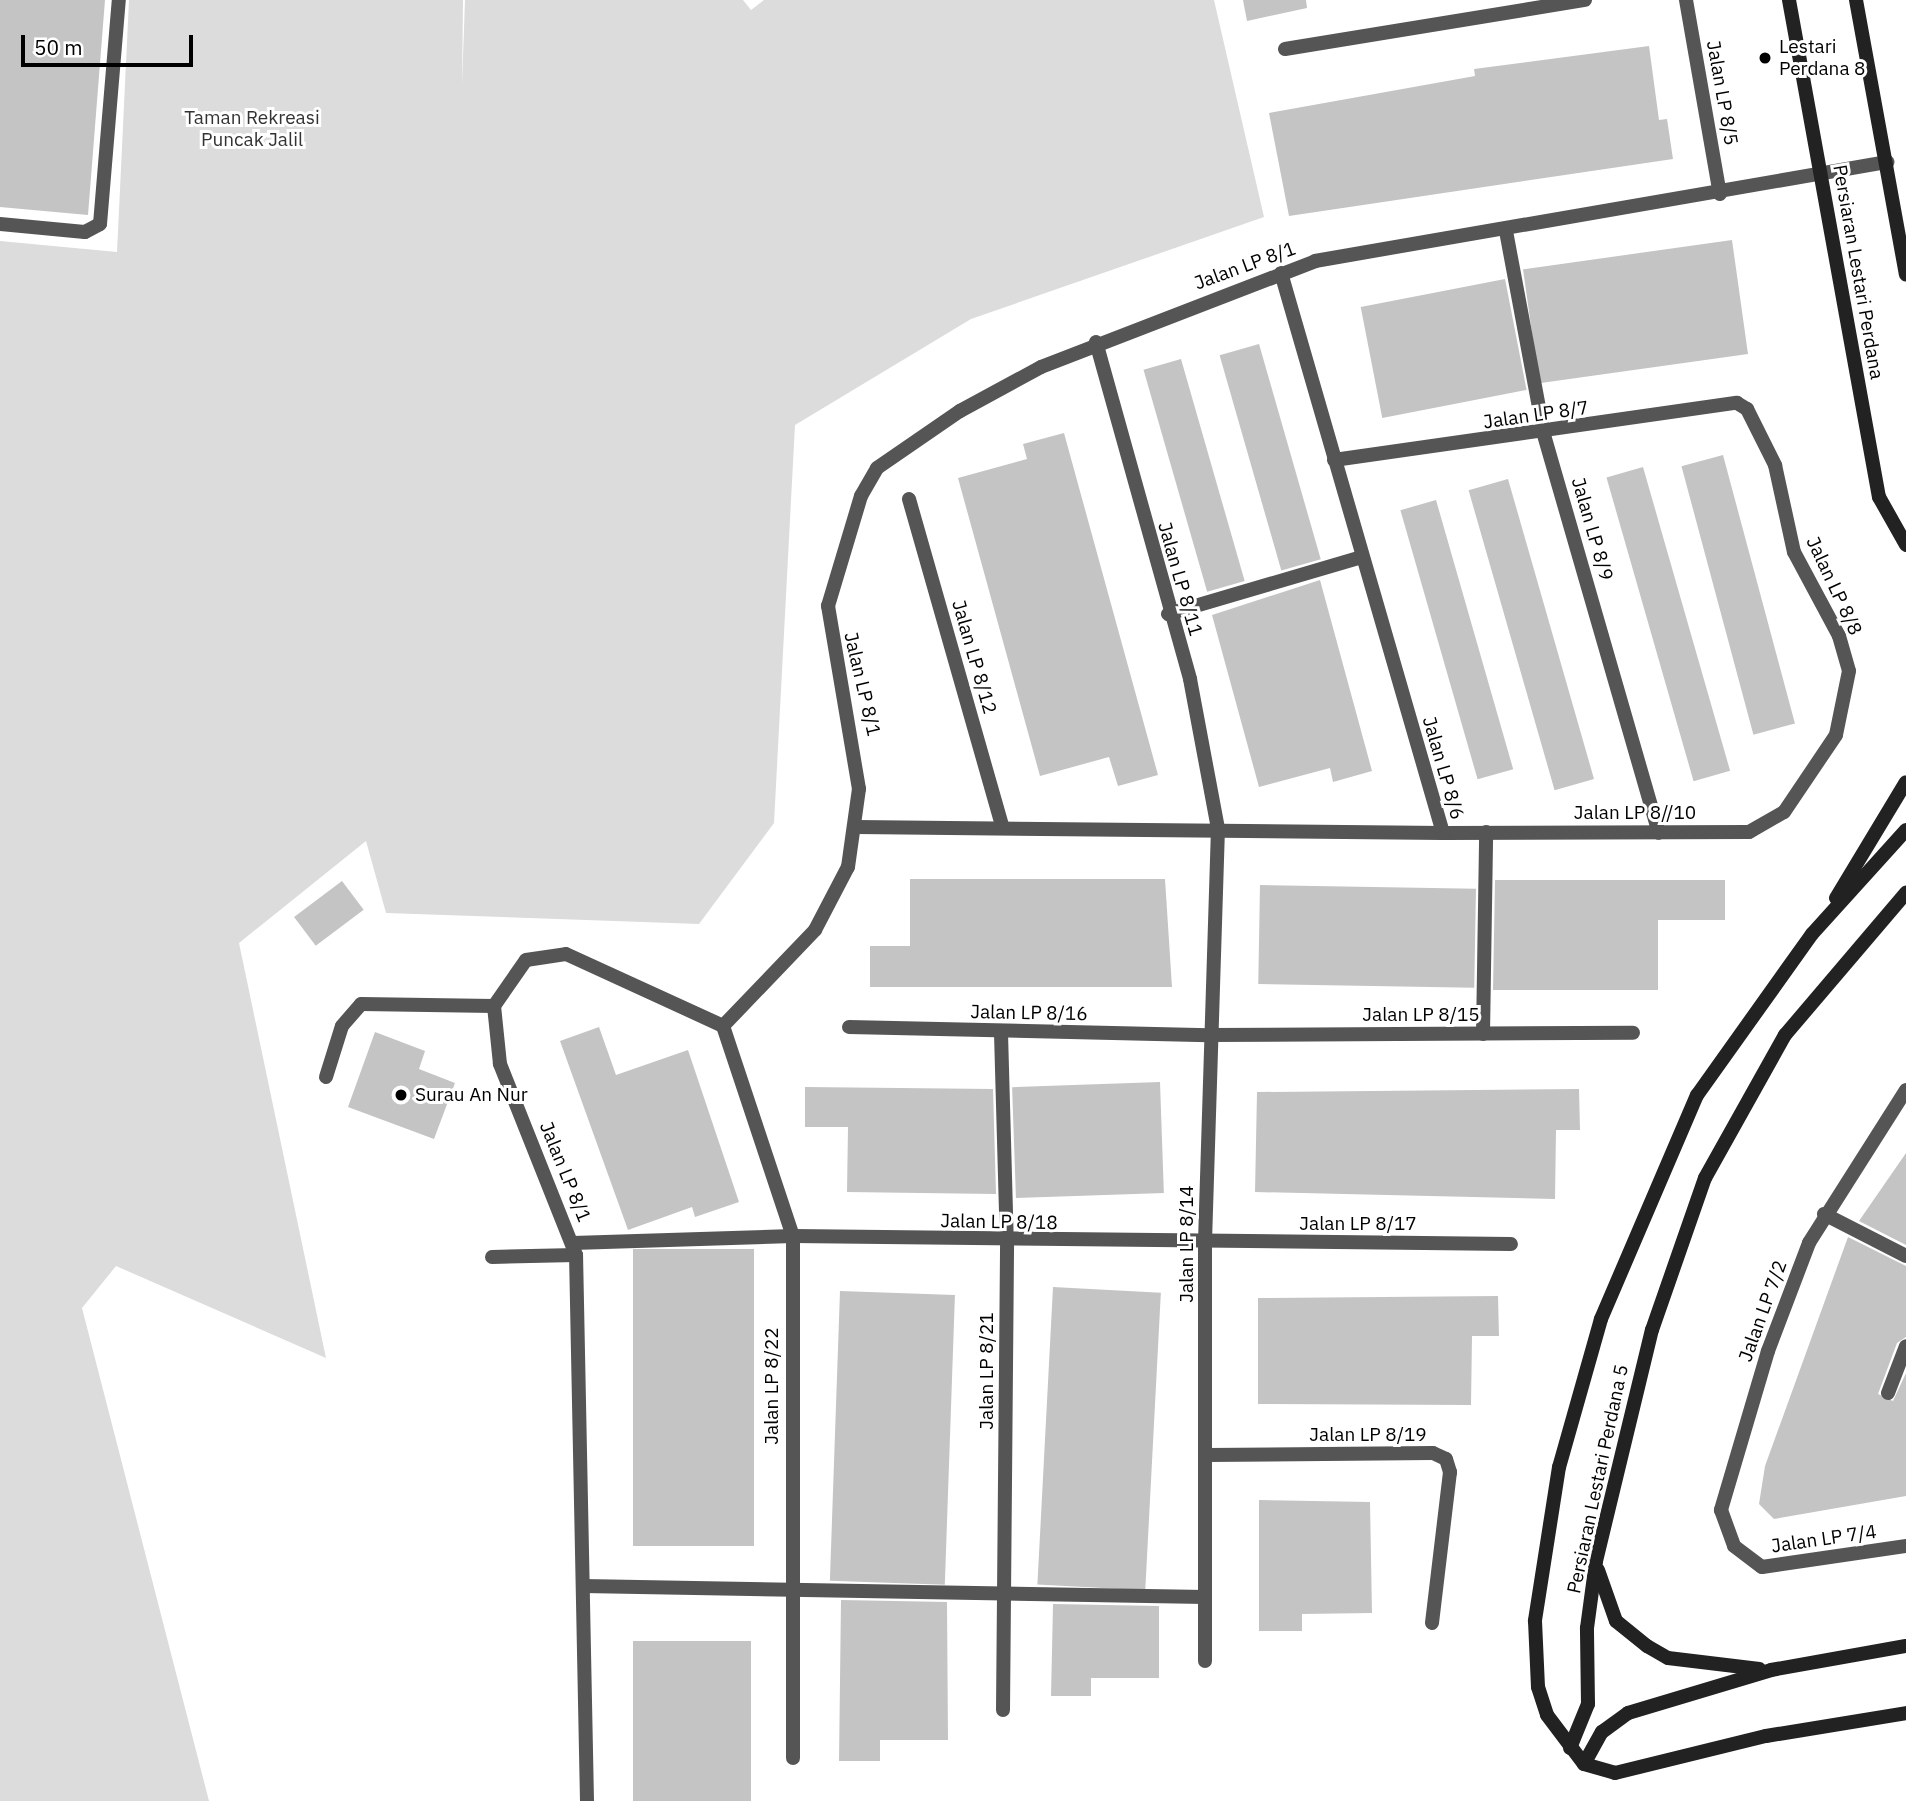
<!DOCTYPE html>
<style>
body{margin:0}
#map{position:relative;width:1906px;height:1801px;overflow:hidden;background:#fff;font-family:"IBM Plex Sans",sans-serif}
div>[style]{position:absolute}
.green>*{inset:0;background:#dcdcdc}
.building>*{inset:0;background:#c4c4c4;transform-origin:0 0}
.lane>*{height:14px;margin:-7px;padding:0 7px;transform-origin:7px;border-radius:7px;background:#555}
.street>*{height:14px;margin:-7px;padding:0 7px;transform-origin:7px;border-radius:7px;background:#555}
.secondary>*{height:14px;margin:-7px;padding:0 7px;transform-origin:7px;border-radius:7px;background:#222}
.dots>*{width:19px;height:19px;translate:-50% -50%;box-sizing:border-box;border:4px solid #fff;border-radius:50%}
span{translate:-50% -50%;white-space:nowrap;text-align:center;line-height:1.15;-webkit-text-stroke:6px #fff;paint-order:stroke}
.poi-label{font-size:19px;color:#000}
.left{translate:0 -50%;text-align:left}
.street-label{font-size:19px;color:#000}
.park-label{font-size:19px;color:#333}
.scale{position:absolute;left:21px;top:35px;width:172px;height:32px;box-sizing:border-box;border:4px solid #000;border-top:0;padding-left:9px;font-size:21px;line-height:24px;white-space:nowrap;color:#000;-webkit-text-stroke:5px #fff;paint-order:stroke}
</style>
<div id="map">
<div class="green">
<i style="clip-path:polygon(129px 0,463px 0,462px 85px,465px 0,743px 0,751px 10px,764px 0,1214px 0,1264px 217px,971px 319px,795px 425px,774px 823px,699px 924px,386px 913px,366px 841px,239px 943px,326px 1358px,116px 1266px,82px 1308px,209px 1801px,0 1801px,0 241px,117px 252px)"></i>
</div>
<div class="building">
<i style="clip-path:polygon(0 0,105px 0,88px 215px,0 207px)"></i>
<i style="clip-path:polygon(1243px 0,1306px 0,1307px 8px,1247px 21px)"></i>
<i style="clip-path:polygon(1649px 46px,1659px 120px,1667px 119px,1673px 159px,1289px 216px,1269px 113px,1475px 76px,1474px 69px)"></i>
<i style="left:1732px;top:240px;width:115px;height:211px;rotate:82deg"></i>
<i style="left:1505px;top:279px;width:113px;height:147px;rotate:79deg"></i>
<i style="left:1259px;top:344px;width:224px;height:41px;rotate:74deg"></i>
<i style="left:1181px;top:359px;width:231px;height:39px;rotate:74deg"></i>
<i style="clip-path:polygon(1064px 433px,1158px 775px,1118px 786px,1109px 757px,1040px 776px,958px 478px,1027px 459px,1023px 444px)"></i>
<i style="left:1723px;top:455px;width:278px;height:43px;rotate:75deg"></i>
<i style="left:1643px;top:467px;width:316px;height:38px;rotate:74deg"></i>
<i style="left:1508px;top:479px;width:312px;height:41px;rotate:74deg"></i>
<i style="left:1436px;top:500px;width:280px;height:37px;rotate:74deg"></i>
<i style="clip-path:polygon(1320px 580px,1372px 771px,1333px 782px,1330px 768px,1259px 787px,1212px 615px)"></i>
<i style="clip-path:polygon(910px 879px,1165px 879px,1172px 987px,870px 987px,870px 946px,910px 946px)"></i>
<i style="clip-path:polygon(1495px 880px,1725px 880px,1725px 920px,1658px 920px,1658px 990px,1493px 990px)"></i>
<i style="left:342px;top:881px;width:36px;height:60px;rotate:53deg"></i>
<i style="left:1260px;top:885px;width:216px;height:99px;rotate:1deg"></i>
<i style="clip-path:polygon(599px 1027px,616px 1075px,688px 1050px,739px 1202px,695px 1217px,692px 1207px,628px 1230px,560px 1041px)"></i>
<i style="clip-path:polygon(375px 1032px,425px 1051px,419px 1069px,455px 1083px,434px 1139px,348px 1107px)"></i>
<i style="left:1160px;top:1082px;width:111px;height:148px;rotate:88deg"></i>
<i style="clip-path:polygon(805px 1087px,993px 1089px,996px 1194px,847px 1192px,848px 1127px,805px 1127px)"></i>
<i style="clip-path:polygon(1579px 1089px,1580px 1130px,1556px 1130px,1555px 1199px,1255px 1192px,1257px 1092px)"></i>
<i style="clip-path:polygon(1906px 1153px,1906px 1245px,1859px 1221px)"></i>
<i style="clip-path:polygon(1848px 1237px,1906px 1266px,1906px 1337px,1897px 1343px,1878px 1394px,1893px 1401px,1906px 1373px,1906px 1496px,1774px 1519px,1759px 1504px,1765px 1466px)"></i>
<i style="left:754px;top:1249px;width:297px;height:121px;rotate:90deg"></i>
<i style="left:1053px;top:1287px;width:108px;height:298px;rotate:3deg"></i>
<i style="left:840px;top:1291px;width:115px;height:290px;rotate:2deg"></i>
<i style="clip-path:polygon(1498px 1296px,1499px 1336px,1472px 1336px,1471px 1405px,1258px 1404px,1258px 1298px)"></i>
<i style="clip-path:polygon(1259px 1500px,1370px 1502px,1372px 1613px,1302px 1614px,1302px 1631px,1259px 1631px)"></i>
<i style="clip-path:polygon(841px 1600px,947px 1602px,948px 1740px,880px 1740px,880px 1761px,839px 1761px)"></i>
<i style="clip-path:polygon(1053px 1604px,1159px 1606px,1159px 1678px,1091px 1678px,1091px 1696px,1051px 1696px)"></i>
<i style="left:751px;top:1641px;width:160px;height:118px;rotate:90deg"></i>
</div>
<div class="lane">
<i style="left:0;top:224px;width:85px;rotate:5.4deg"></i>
<i style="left:85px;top:232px;width:17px;rotate:-28deg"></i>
<i style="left:100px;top:224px;width:225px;rotate:-85.2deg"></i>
<i style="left:1168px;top:614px;width:202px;rotate:-16.4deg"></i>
<i style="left:1001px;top:1033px;width:209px;rotate:88.4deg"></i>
<i style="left:1483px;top:1034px;width:202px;rotate:-89.1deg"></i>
<i style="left:326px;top:1077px;width:53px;rotate:-72.6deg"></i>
<i style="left:342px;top:1026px;width:29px;rotate:-49deg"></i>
<i style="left:361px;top:1004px;width:133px;rotate:0.9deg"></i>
<i style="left:1824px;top:1214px;width:92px;rotate:27.1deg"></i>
<i style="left:573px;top:1243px;width:220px;rotate:-1.8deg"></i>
<i style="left:492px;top:1257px;width:84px;rotate:-1.4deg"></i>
<i style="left:1888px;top:1393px;width:50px;rotate:-69deg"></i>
<i style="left:583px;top:1586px;width:622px;rotate:1.01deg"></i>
</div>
<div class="street">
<i style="left:1686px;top:0;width:197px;rotate:80.1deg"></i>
<i style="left:1285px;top:49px;width:304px;rotate:-9.3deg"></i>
<i style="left:1506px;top:231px;width:208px;rotate:79.4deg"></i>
<i style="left:1544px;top:435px;width:414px;rotate:73.9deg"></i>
<i style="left:1096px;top:342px;width:350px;rotate:74.4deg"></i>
<i style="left:1190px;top:679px;width:152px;rotate:79.4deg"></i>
<i style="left:1218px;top:828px;width:415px;rotate:91.8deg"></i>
<i style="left:1205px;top:1243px;width:418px;rotate:90deg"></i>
<i style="left:1334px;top:460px;width:407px;rotate:-8.1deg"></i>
<i style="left:1737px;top:403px;width:12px;rotate:31deg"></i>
<i style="left:1747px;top:409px;width:63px;rotate:63.4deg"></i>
<i style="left:1775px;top:465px;width:89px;rotate:77.7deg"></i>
<i style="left:1794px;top:552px;width:95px;rotate:61.8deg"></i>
<i style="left:1839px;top:636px;width:36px;rotate:74deg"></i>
<i style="left:1849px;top:671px;width:65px;rotate:101.5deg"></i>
<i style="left:1836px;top:735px;width:93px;rotate:124deg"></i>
<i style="left:1784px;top:812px;width:40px;rotate:150.3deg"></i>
<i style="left:1749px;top:832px;width:306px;rotate:179.8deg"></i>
<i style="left:909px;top:499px;width:339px;rotate:74.1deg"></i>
<i style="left:857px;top:827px;width:586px;rotate:0.59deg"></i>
<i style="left:1443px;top:833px;width:583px;rotate:-106.13deg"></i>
<i style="left:723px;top:1026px;width:221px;rotate:71.6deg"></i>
<i style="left:793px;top:1236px;width:522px;rotate:90deg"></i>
<i style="left:849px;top:1027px;width:360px;rotate:1.3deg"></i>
<i style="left:1209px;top:1035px;width:424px;rotate:-0.3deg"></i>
<i style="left:1906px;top:1090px;width:181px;rotate:122.4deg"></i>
<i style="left:1809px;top:1243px;width:116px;rotate:110.8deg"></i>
<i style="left:1768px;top:1351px;width:166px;rotate:106.5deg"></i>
<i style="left:1721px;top:1510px;width:38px;rotate:70deg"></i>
<i style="left:1734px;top:1546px;width:35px;rotate:37deg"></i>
<i style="left:1762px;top:1567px;width:146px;rotate:-8.3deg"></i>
<i style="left:793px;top:1236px;width:718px;rotate:0.64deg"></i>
<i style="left:1207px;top:1455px;width:226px;rotate:-0.5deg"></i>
<i style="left:1433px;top:1453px;width:14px;rotate:25deg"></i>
<i style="left:1446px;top:1459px;width:14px;rotate:73deg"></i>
<i style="left:1450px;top:1472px;width:152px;rotate:96.8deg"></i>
<i style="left:1003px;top:1710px;width:468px;rotate:-89.5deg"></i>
<i style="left:587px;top:1801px;width:546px;rotate:-91.15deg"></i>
<i style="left:576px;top:1255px;width:206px;rotate:-111.7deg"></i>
<i style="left:500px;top:1064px;width:58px;rotate:-95.9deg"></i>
<i style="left:494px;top:1006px;width:56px;rotate:-55.2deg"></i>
<i style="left:526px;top:960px;width:40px;rotate:-8.5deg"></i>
<i style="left:566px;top:954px;width:173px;rotate:24.6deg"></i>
<i style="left:723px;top:1026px;width:133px;rotate:-46.2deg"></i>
<i style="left:815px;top:930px;width:71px;rotate:-62.4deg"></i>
<i style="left:848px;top:867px;width:79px;rotate:-82deg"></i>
<i style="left:859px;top:789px;width:186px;rotate:-99.6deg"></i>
<i style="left:828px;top:606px;width:115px;rotate:-73.3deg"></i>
<i style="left:861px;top:496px;width:32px;rotate:-60deg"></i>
<i style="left:877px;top:468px;width:101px;rotate:-34.5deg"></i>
<i style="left:960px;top:411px;width:92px;rotate:-28.5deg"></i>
<i style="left:1041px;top:367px;width:294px;rotate:-21.1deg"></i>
<i style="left:1315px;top:261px;width:581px;rotate:-9.82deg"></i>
</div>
<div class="secondary">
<i style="left:1789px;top:0;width:505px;rotate:79.74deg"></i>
<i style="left:1879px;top:497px;width:55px;rotate:60.6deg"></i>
<i style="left:1856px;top:0;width:279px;rotate:79.7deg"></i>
<i style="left:1906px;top:830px;width:140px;rotate:132.1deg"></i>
<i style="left:1812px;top:934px;width:198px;rotate:125.5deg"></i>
<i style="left:1697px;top:1095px;width:244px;rotate:113.2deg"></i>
<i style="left:1601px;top:1319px;width:154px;rotate:105.8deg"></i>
<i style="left:1559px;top:1467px;width:156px;rotate:98.9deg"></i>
<i style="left:1535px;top:1621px;width:66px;rotate:87.4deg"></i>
<i style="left:1538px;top:1687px;width:29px;rotate:72deg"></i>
<i style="left:1547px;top:1715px;width:61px;rotate:52.9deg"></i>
<i style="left:1584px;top:1764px;width:32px;rotate:16deg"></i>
<i style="left:1615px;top:1773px;width:155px;rotate:-13.8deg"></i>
<i style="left:1766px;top:1736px;width:142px;rotate:-9.3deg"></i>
<i style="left:1836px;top:898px;width:135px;rotate:-58.9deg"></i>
<i style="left:1598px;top:1570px;width:54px;rotate:70.6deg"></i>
<i style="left:1616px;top:1621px;width:40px;rotate:39deg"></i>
<i style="left:1647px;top:1646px;width:24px;rotate:30deg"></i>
<i style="left:1668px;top:1658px;width:92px;rotate:6.9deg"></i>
<i style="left:1570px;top:1748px;width:48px;rotate:-67.8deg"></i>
<i style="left:1588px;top:1704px;width:76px;rotate:-90.8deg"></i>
<i style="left:1587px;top:1628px;width:68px;rotate:-82.3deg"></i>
<i style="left:1596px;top:1561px;width:238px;rotate:-76.4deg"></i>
<i style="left:1652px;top:1330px;width:161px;rotate:-70.8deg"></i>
<i style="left:1705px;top:1178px;width:164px;rotate:-60.8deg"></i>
<i style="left:1785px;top:1035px;width:187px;rotate:-49.6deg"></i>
<i style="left:1584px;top:1764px;width:37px;rotate:-61deg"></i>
<i style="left:1602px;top:1732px;width:32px;rotate:-36deg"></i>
<i style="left:1628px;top:1713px;width:149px;rotate:-16.7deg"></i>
<i style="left:1771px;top:1670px;width:137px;rotate:-10.1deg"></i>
</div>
<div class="dots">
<i style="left:1765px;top:58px;background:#000"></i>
<i style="left:401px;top:1095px;background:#000"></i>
</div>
<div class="poi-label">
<span class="left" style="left:1779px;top:58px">Lestari<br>Perdana 8</span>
<span class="left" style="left:415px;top:1095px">Surau An Nur</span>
</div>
<div class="street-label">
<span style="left:1722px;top:93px;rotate:80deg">Jalan LP 8/5</span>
<span style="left:1245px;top:266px;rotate:-20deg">Jalan LP 8/1</span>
<span style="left:1858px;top:272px;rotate:80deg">Persiaran Lestari Perdana</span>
<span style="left:1536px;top:415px;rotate:-8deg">Jalan LP 8/7</span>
<span style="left:1592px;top:529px;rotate:74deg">Jalan LP 8/9</span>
<span style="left:1180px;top:579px;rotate:74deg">Jalan LP 8/11</span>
<span style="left:1834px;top:586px;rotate:65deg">Jalan LP 8/8</span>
<span style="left:974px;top:657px;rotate:74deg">Jalan LP 8/12</span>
<span style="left:862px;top:684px;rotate:77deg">Jalan LP 8/1</span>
<span style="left:1443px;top:768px;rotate:74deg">Jalan LP 8/6</span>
<span style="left:1635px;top:813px">Jalan LP 8//10</span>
<span style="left:1029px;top:1013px;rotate:1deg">Jalan LP 8/16</span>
<span style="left:1421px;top:1015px">Jalan LP 8/15</span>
<span style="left:565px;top:1172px;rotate:68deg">Jalan LP 8/1</span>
<span style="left:999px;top:1222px;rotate:1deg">Jalan LP 8/18</span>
<span style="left:1358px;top:1224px">Jalan LP 8/17</span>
<span style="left:1187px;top:1244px;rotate:-90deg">Jalan LP 8/14</span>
<span style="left:1763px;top:1311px;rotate:-70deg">Jalan LP 7/2</span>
<span style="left:987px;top:1371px;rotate:-90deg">Jalan LP 8/21</span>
<span style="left:772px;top:1386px;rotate:-90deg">Jalan LP 8/22</span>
<span style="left:1368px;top:1435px">Jalan LP 8/19</span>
<span style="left:1598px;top:1479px;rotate:-78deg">Persiaran Lestari Perdana 5</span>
<span style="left:1824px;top:1539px;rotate:-8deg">Jalan LP 7/4</span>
</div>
<div class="park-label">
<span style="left:252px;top:129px">Taman Rekreasi<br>Puncak Jalil</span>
</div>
<div class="scale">50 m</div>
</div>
